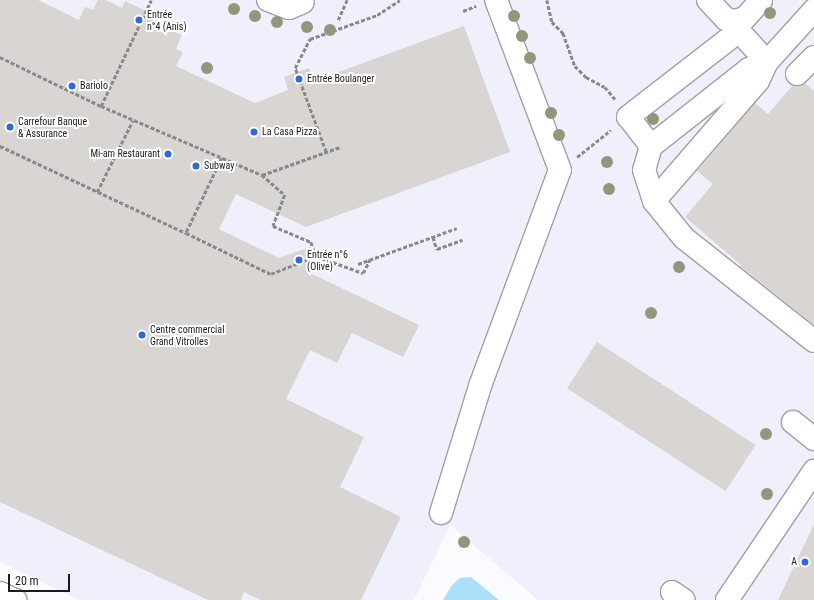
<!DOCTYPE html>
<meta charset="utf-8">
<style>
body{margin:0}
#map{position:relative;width:814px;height:600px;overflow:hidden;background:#fafbfe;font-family:"Roboto Condensed",sans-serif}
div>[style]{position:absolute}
.built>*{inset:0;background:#eff0fb}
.water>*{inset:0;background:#acdff9}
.building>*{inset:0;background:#d8d5d3;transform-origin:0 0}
.path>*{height:2.5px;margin-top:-1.25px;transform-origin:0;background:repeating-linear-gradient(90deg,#88898b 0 4px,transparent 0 6px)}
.roads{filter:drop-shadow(1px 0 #a0a0a4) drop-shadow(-1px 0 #a0a0a4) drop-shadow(0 1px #a0a0a4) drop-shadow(0 -1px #a0a0a4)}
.minor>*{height:22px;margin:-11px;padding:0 11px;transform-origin:11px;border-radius:11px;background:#fff}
.major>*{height:22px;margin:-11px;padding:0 11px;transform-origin:11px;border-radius:11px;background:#fff}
.trees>*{width:12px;height:12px;margin:-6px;border-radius:50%;background:#92977c}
.dots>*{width:11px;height:11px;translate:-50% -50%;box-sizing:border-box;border:2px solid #fff;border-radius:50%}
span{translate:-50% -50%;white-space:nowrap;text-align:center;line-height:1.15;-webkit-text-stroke:4px #fff;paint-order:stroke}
.poi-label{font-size:10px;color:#1b1b1c}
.left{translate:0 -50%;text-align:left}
.right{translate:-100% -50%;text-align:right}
.scale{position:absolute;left:8px;top:574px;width:62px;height:18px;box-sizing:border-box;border:2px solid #1b1b1c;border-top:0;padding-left:5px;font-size:12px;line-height:14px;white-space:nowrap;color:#1b1b1c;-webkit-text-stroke:3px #fff;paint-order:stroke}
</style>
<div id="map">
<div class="built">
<i style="clip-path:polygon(0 0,814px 0,814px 600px,538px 600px,450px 525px,414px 600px,79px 600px,0 562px)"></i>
</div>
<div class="water">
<i style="clip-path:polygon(471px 577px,499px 600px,443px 600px,452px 585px,460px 578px)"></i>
</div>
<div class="building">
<i style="clip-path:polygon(0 0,38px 0,79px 20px,85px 7px,93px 10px,98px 0,106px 0,122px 8px,125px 1px,163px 19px,160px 26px,182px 35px,176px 49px,183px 52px,176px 66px,255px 103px,288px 90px,284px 77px,297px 72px,309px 68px,314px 81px,464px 26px,510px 152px,306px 227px,236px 194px,219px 229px,279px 258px,310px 247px,316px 262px,310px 273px,419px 325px,403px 357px,352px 333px,337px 363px,310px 350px,286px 399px,364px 437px,340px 487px,401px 517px,361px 600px,261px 600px,244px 592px,241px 600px,208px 600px,0 502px)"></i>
<i style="clip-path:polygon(805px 83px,814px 91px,814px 325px,740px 266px,741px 265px,685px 217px,713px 184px,697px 171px,755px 103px,768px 114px,793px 85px)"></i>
<i style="left:597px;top:342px;width:189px;height:55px;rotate:33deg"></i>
<i style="clip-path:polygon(814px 524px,814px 600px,778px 600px)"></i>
</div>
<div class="path">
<i style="left:547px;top:0;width:23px;rotate:77deg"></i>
<i style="left:552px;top:22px;width:16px;rotate:45deg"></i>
<i style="left:563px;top:33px;width:35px;rotate:70deg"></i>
<i style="left:575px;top:66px;width:16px;rotate:45deg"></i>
<i style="left:586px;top:77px;width:21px;rotate:28deg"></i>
<i style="left:605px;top:87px;width:17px;rotate:50deg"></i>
<i style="left:463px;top:11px;width:14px;rotate:-21deg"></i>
<i style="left:338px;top:20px;width:22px;rotate:-66deg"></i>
<i style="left:0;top:57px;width:112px;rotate:25.9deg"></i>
<i style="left:101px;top:106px;width:175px;rotate:23.2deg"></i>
<i style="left:262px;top:175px;width:83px;rotate:-19.7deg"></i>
<i style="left:101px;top:106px;width:117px;rotate:-64.7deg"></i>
<i style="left:0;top:146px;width:205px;rotate:25.1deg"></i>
<i style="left:326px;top:152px;width:90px;rotate:-110.3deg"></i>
<i style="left:295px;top:68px;width:33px;rotate:-63deg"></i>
<i style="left:310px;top:39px;width:71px;rotate:-19.7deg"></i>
<i style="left:377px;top:15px;width:27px;rotate:-33deg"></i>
<i style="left:577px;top:157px;width:43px;rotate:-38.5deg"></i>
<i style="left:222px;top:158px;width:83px;rotate:115.6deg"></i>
<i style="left:186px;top:233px;width:94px;rotate:25.8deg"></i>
<i style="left:271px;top:274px;width:48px;rotate:-21.8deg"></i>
<i style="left:316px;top:256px;width:50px;rotate:19.9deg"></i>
<i style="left:363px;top:273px;width:16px;rotate:-63deg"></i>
<i style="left:262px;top:175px;width:30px;rotate:41deg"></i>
<i style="left:285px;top:195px;width:33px;rotate:111deg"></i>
<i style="left:273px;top:226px;width:41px;rotate:22.8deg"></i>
<i style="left:311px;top:242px;width:15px;rotate:70deg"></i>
<i style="left:97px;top:192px;width:80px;rotate:-63.4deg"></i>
<i style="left:433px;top:237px;width:13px;rotate:72deg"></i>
<i style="left:437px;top:249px;width:27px;rotate:-20deg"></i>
<i style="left:358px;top:264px;width:105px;rotate:-20deg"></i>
</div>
<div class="roads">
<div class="minor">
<i style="left:268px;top:0;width:22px;rotate:21deg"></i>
<i style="left:289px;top:8px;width:15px;rotate:-23deg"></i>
<i style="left:708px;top:0;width:26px;rotate:47deg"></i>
<i style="left:726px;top:19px;width:9px;rotate:13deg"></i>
<i style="left:735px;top:21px;width:10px;rotate:-17deg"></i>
<i style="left:745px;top:18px;width:24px;rotate:-48deg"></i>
<i style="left:814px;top:10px;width:70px;rotate:132.1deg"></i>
<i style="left:767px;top:62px;width:19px;rotate:159deg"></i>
<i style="left:749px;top:69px;width:125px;rotate:141.8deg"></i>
<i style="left:651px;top:146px;width:25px;rotate:106deg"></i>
<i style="left:644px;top:170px;width:33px;rotate:72deg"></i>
<i style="left:654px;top:201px;width:48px;rotate:51deg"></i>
<i style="left:684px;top:238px;width:166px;rotate:38.4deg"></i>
<i style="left:797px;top:74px;width:24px;rotate:-45deg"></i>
<i style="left:651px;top:146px;width:37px;rotate:-128deg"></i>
<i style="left:628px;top:117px;width:140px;rotate:-37.8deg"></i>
<i style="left:654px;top:201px;width:159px;rotate:-49.1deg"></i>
<i style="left:758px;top:81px;width:21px;rotate:-65deg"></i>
<i style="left:767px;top:62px;width:42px;rotate:-132.1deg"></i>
<i style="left:739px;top:31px;width:11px;rotate:-112deg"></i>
<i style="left:793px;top:422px;width:27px;rotate:39deg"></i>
<i style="left:441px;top:513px;width:133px;rotate:-72.9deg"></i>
<i style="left:480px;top:386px;width:230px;rotate:-69.7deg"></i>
<i style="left:560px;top:170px;width:182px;rotate:-110.6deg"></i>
<i style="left:672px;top:592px;width:14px;rotate:34deg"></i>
<i style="left:727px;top:600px;width:156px;rotate:-56deg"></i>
</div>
<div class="major">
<i style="left:0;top:593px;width:17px;rotate:25deg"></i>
</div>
</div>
<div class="trees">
<i style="left:234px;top:9px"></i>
<i style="left:770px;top:13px"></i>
<i style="left:255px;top:16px"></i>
<i style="left:514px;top:16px"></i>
<i style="left:277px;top:22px"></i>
<i style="left:307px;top:27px"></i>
<i style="left:330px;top:30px"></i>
<i style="left:522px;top:36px"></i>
<i style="left:530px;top:58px"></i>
<i style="left:207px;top:68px"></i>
<i style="left:551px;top:113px"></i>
<i style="left:653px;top:119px"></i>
<i style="left:559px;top:135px"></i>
<i style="left:607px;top:162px"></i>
<i style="left:609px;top:189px"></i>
<i style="left:679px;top:267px"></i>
<i style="left:651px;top:313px"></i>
<i style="left:766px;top:434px"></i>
<i style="left:767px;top:494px"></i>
<i style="left:464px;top:542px"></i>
</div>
<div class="dots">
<i style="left:139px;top:20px;background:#3269d8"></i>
<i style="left:299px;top:79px;background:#3269d8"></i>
<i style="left:72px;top:86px;background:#3269d8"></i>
<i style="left:10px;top:127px;background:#3269d8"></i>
<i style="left:254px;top:132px;background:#3269d8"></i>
<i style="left:168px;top:154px;background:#3269d8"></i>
<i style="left:196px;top:166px;background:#3269d8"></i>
<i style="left:299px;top:260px;background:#3269d8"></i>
<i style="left:142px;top:335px;background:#3269d8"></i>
<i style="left:805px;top:562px;background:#3269d8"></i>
</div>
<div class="poi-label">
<span class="left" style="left:147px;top:20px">Entrée<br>n°4 (Anis)</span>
<span class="left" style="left:307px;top:79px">Entrée Boulanger</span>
<span class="left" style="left:80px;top:86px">Bariolo</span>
<span class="left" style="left:18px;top:127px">Carrefour Banque<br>&amp; Assurance</span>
<span class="left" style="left:262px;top:132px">La Casa Pizza</span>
<span class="right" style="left:160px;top:154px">Mi-am Restaurant</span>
<span class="left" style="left:204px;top:166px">Subway</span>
<span class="left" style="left:307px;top:260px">Entrée n°6<br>(Olive)</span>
<span class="left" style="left:150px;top:335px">Centre commercial<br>Grand Vitrolles</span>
<span class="right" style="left:797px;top:562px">A</span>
</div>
<div class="scale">20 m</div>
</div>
